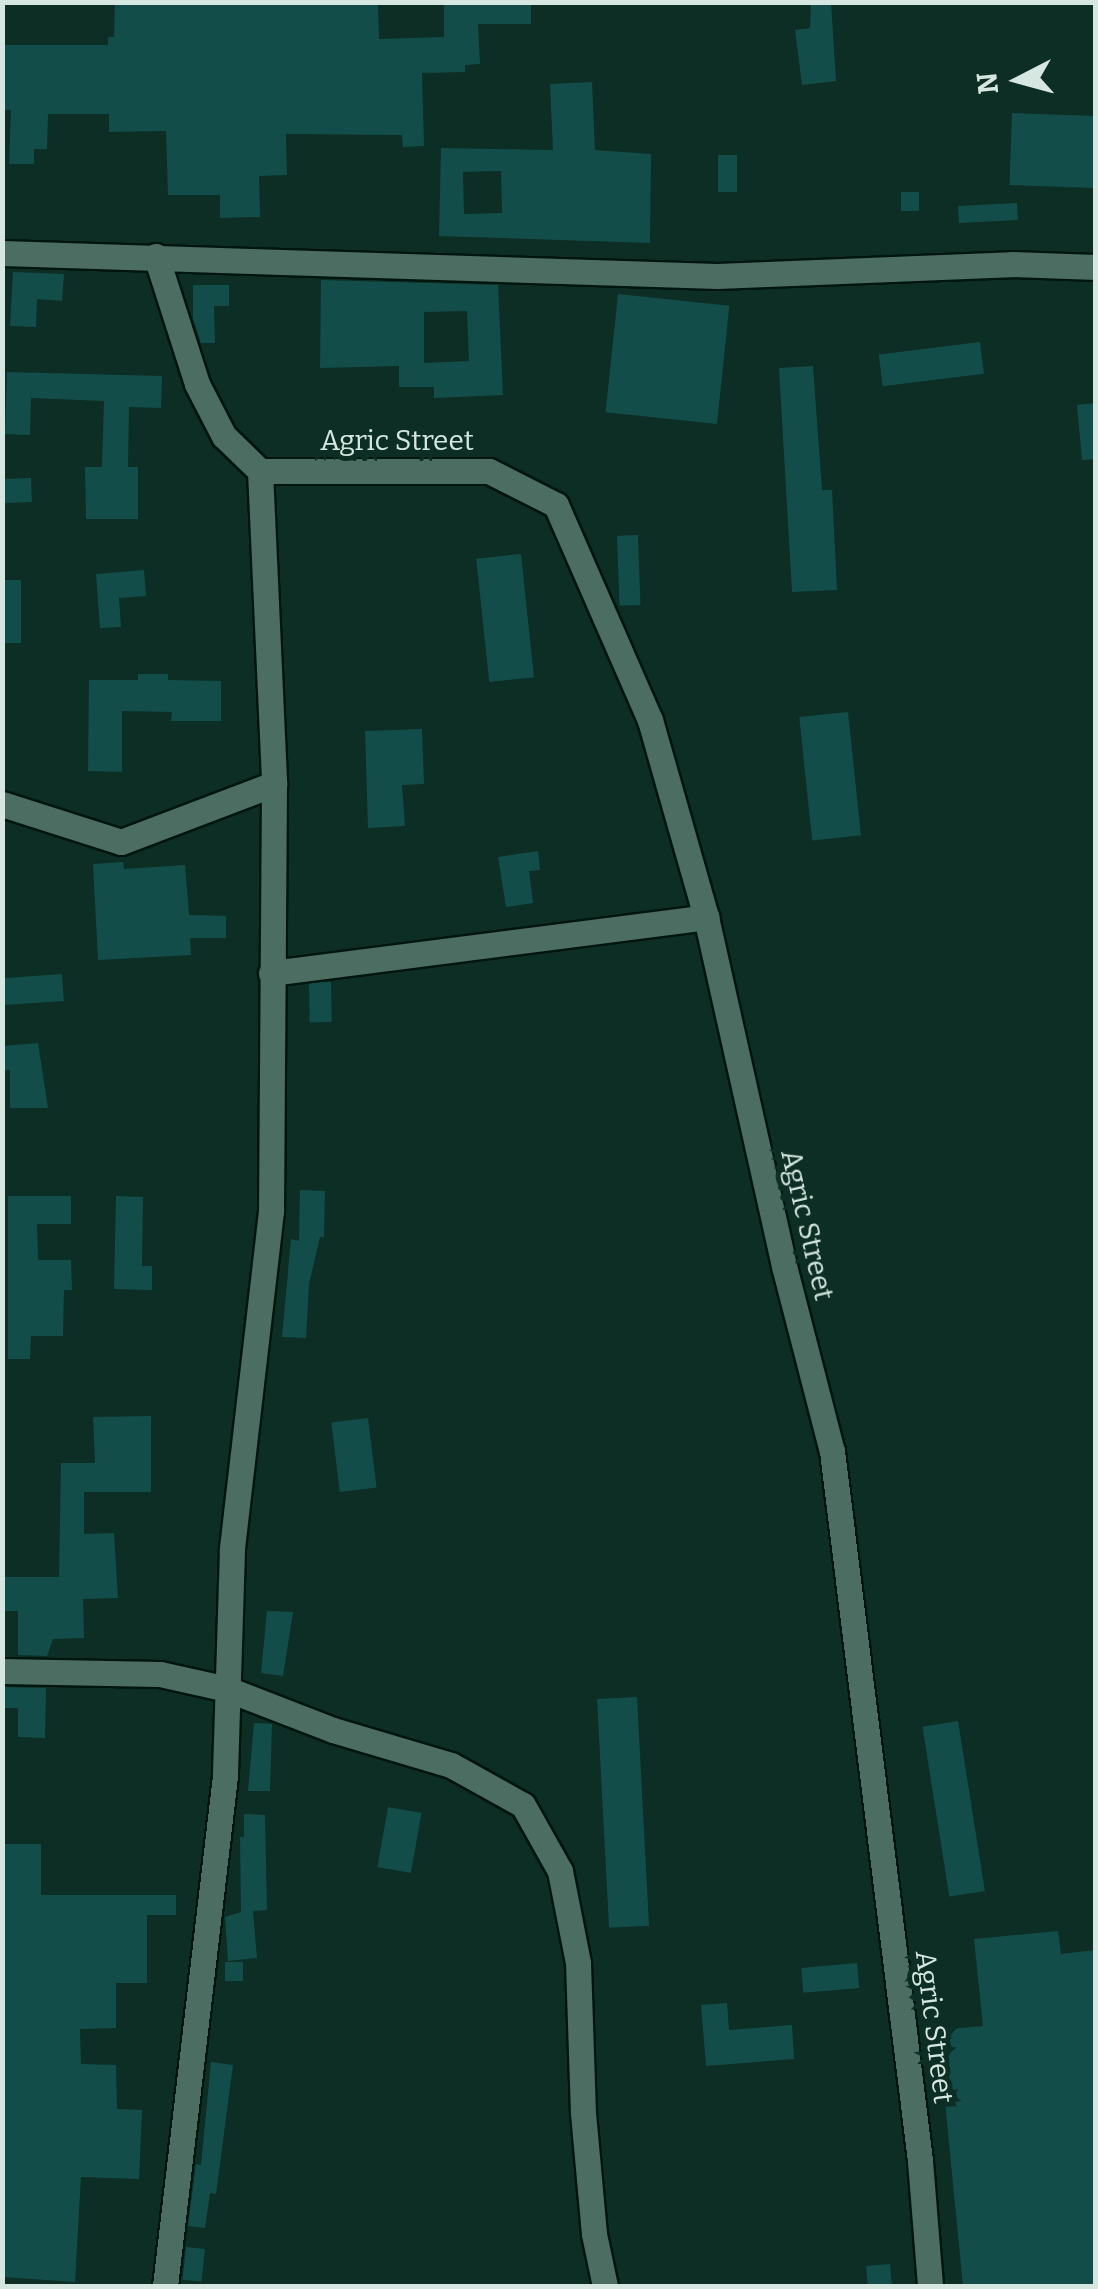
<!DOCTYPE html>
<style>
body{margin:0}
#map{position:relative;width:1098px;height:2289px;overflow:hidden;background:#0d2e24;font-family:Bitter,serif}
div>[style]{position:absolute}
.building>*{inset:0;background:#134d4a;transform-origin:0 0}
.roads{filter:drop-shadow(2px 0 #00150e) drop-shadow(-2px 0 #00150e) drop-shadow(0 2px #00150e) drop-shadow(0 -2px #00150e)}
.minor>*{height:25px;margin:-12.5px;padding:0 12.5px;transform-origin:12.5px;border-radius:12.5px;background:#4c6d61}
span{translate:-50% -50%;white-space:nowrap;text-align:center;line-height:1.15;-webkit-text-stroke:10px #0d2e24;paint-order:stroke}
.street-label{font-size:28px;color:#d5e7e0}
.frame{position:absolute;inset:0;border:5px solid #d5e7e0;pointer-events:none}
.north{position:absolute;left:968px;top:30px;width:100px;height:100px;-webkit-text-stroke:8px #0d2e24;paint-order:stroke;rotate:264deg;font-size:28px;font-weight:700;line-height:40px;text-align:center;color:#d5e7e0}
.north::after{content:'';display:block;margin:auto;width:35px;height:45px;background:#d5e7e0;clip-path:polygon(50% 0,100% 100%,50% 72%,0 100%)}
</style>
<div id="map">
<div class="building">
<i style="clip-path:polygon(115px 2px,378px 2px,379px 39px,444px 37px,444px 2px,531px 2px,531px 24px,478px 24px,480px 64px,465px 65px,465px 72px,422px 73px,424px 146px,403px 147px,402px 135px,286px 134px,287px 175px,259px 176px,260px 217px,220px 218px,220px 195px,168px 195px,166px 131px,109px 132px,109px 114px,48px 114px,47px 149px,34px 149px,34px 164px,9px 164px,11px 110px,2px 110px,2px 45px,108px 45px,108px 37px,114px 37px)"></i>
<i style="clip-path:polygon(811px 2px,831px 2px,836px 81px,802px 85px,795px 30px,810px 28px)"></i>
<i style="clip-path:polygon(evenodd,592px 82px,595px 150px,651px 154px,650px 243px,439px 236px,441px 148px,553px 150px,550px 84px,592px 82px,501px 171px,502px 213px,464px 214px,463px 172px,501px 171px)"></i>
<i style="left:1012px;top:113px;width:84px;height:72px;rotate:2deg"></i>
<i style="left:718px;top:155px;width:19px;height:37px"></i>
<i style="left:901px;top:192px;width:18px;height:19px"></i>
<i style="left:1017px;top:203px;width:17px;height:59px;rotate:87deg"></i>
<i style="clip-path:polygon(13px 272px,64px 274px,62px 301px,37px 299px,36px 327px,10px 326px)"></i>
<i style="clip-path:polygon(evenodd,321px 280px,498px 285px,503px 395px,434px 398px,434px 387px,399px 387px,399px 366px,320px 368px,321px 280px,467px 311px,469px 361px,424px 363px,424px 312px,467px 311px)"></i>
<i style="clip-path:polygon(193px 285px,229px 285px,229px 306px,214px 306px,215px 343px,201px 343px,193px 319px)"></i>
<i style="left:618px;top:294px;width:112px;height:119px;rotate:6deg"></i>
<i style="left:980px;top:342px;width:32px;height:102px;rotate:83deg"></i>
<i style="clip-path:polygon(813px 366px,822px 490px,832px 490px,837px 590px,792px 592px,779px 368px)"></i>
<i style="clip-path:polygon(7px 372px,162px 376px,161px 408px,129px 407px,128px 467px,138px 467px,138px 519px,86px 519px,85px 467px,102px 467px,104px 401px,31px 398px,30px 435px,5px 434px)"></i>
<i style="clip-path:polygon(1096px 403px,1096px 459px,1082px 460px,1077px 405px)"></i>
<i style="left:31px;top:478px;width:24px;height:29px;rotate:88deg"></i>
<i style="left:638px;top:535px;width:70px;height:21px;rotate:88deg"></i>
<i style="left:521px;top:554px;width:124px;height:45px;rotate:84deg"></i>
<i style="clip-path:polygon(144px 570px,146px 596px,119px 598px,121px 627px,100px 628px,96px 574px)"></i>
<i style="left:2px;top:580px;width:19px;height:63px"></i>
<i style="clip-path:polygon(138px 674px,168px 674px,168px 680px,221px 681px,221px 721px,171px 721px,172px 712px,122px 711px,122px 772px,88px 771px,89px 680px,138px 680px)"></i>
<i style="left:848px;top:712px;width:124px;height:49px;rotate:84deg"></i>
<i style="clip-path:polygon(422px 729px,424px 784px,402px 785px,405px 826px,368px 828px,365px 731px)"></i>
<i style="clip-path:polygon(538px 851px,540px 870px,529px 871px,533px 903px,506px 907px,498px 857px)"></i>
<i style="clip-path:polygon(123px 862px,124px 869px,185px 865px,189px 915px,226px 916px,226px 938px,190px 938px,191px 955px,98px 960px,93px 864px)"></i>
<i style="left:62px;top:974px;width:27px;height:60px;rotate:86deg"></i>
<i style="left:331px;top:982px;width:40px;height:22px;rotate:89deg"></i>
<i style="clip-path:polygon(38px 1043px,48px 1108px,10px 1108px,10px 1070px,2px 1071px,2px 1046px)"></i>
<i style="clip-path:polygon(300px 1190px,325px 1191px,324px 1237px,320px 1237px,309px 1284px,306px 1338px,282px 1337px,291px 1239px,299px 1241px)"></i>
<i style="clip-path:polygon(8px 1196px,71px 1196px,71px 1224px,37px 1224px,38px 1260px,71px 1260px,72px 1290px,64px 1290px,63px 1336px,31px 1336px,30px 1359px,8px 1359px)"></i>
<i style="clip-path:polygon(116px 1196px,143px 1197px,142px 1266px,152px 1266px,152px 1290px,114px 1289px)"></i>
<i style="clip-path:polygon(151px 1416px,151px 1492px,84px 1492px,84px 1534px,114px 1533px,118px 1598px,83px 1599px,84px 1638px,53px 1639px,47px 1656px,18px 1655px,18px 1611px,2px 1611px,2px 1577px,59px 1577px,61px 1463px,95px 1463px,93px 1417px)"></i>
<i style="left:368px;top:1418px;width:70px;height:37px;rotate:83deg"></i>
<i style="clip-path:polygon(267px 1611px,293px 1612px,283px 1676px,261px 1673px)"></i>
<i style="clip-path:polygon(2px 1687px,46px 1688px,45px 1738px,18px 1737px,18px 1708px,2px 1708px)"></i>
<i style="left:637px;top:1697px;width:229px;height:40px;rotate:87deg"></i>
<i style="left:958px;top:1721px;width:172px;height:36px;rotate:81deg"></i>
<i style="clip-path:polygon(254px 1723px,272px 1724px,270px 1791px,248px 1791px)"></i>
<i style="left:388px;top:1807px;width:34px;height:61px;rotate:10deg"></i>
<i style="clip-path:polygon(244px 1814px,265px 1815px,267px 1910px,253px 1911px,257px 1958px,228px 1961px,225px 1917px,241px 1912px,240px 1837px,244px 1837px)"></i>
<i style="clip-path:polygon(2px 1844px,41px 1844px,41px 1895px,176px 1895px,176px 1915px,147px 1915px,147px 1983px,116px 1983px,116px 2028px,80px 2029px,81px 2064px,116px 2065px,117px 2109px,142px 2110px,139px 2179px,81px 2177px,75px 2282px,2px 2277px)"></i>
<i style="clip-path:polygon(1058px 1931px,1061px 1954px,1096px 1950px,1096px 2286px,963px 2286px,938px 2030px,983px 2026px,974px 1939px)"></i>
<i style="left:225px;top:1962px;width:18px;height:19px"></i>
<i style="left:857px;top:1963px;width:25px;height:56px;rotate:85deg"></i>
<i style="clip-path:polygon(727px 2003px,729px 2030px,792px 2025px,794px 2059px,706px 2066px,701px 2005px)"></i>
<i style="clip-path:polygon(211px 2062px,233px 2065px,216px 2194px,210px 2193px,205px 2228px,188px 2226px,196px 2164px,201px 2165px)"></i>
<i style="left:186px;top:2247px;width:19px;height:33px;rotate:6deg"></i>
<i style="left:890px;top:2264px;width:22px;height:24px;rotate:85deg"></i>
</div>
<div class="roads">
<div class="minor">
<i style="left:2px;top:253px;width:715px;rotate:1.84deg"></i>
<i style="left:717px;top:276px;width:295px;rotate:-2.3deg"></i>
<i style="left:1012px;top:264px;width:84px;rotate:2deg"></i>
<i style="left:156px;top:256px;width:134px;rotate:72.2deg"></i>
<i style="left:197px;top:384px;width:59px;rotate:62.6deg"></i>
<i style="left:224px;top:436px;width:50px;rotate:44.2deg"></i>
<i style="left:260px;top:471px;width:313px;rotate:87.4deg"></i>
<i style="left:274px;top:784px;width:427px;rotate:90.4deg"></i>
<i style="left:271px;top:1211px;width:341px;rotate:96.6deg"></i>
<i style="left:232px;top:1550px;width:226px;rotate:91.8deg"></i>
<i style="left:225px;top:1776px;width:514px;rotate:96.71deg"></i>
<i style="left:260px;top:471px;width:229px"></i>
<i style="left:489px;top:471px;width:75px;rotate:26.9deg"></i>
<i style="left:556px;top:505px;width:235px;rotate:66.4deg"></i>
<i style="left:650px;top:720px;width:205px;rotate:74.1deg"></i>
<i style="left:706px;top:917px;width:358px;rotate:77.4deg"></i>
<i style="left:784px;top:1266px;width:191px;rotate:75.5deg"></i>
<i style="left:832px;top:1451px;width:715px;rotate:82.93deg"></i>
<i style="left:920px;top:2161px;width:125px;rotate:85.4deg"></i>
<i style="left:2px;top:804px;width:125px;rotate:17.7deg"></i>
<i style="left:121px;top:842px;width:164px;rotate:-20.8deg"></i>
<i style="left:271px;top:973px;width:439px;rotate:-7.3deg"></i>
<i style="left:2px;top:1671px;width:158px;rotate:1.1deg"></i>
<i style="left:160px;top:1674px;width:69px;rotate:12.6deg"></i>
<i style="left:227px;top:1689px;width:114px;rotate:21.1deg"></i>
<i style="left:333px;top:1730px;width:123px;rotate:16.5deg"></i>
<i style="left:451px;top:1765px;width:82px;rotate:29.1deg"></i>
<i style="left:523px;top:1805px;width:76px;rotate:60.7deg"></i>
<i style="left:560px;top:1871px;width:94px;rotate:78.9deg"></i>
<i style="left:578px;top:1963px;width:150px;rotate:88.1deg"></i>
<i style="left:583px;top:2113px;width:121px;rotate:84.8deg"></i>
<i style="left:594px;top:2234px;width:53px;rotate:78.1deg"></i>
</div>
</div>
<div class="street-label">
<span style="left:397px;top:441px">Agric Street</span>
<span style="left:807px;top:1225px;rotate:77deg">Agric Street</span>
<span style="left:934px;top:2027px;rotate:83deg">Agric Street</span>
</div>
<div class="frame"></div>
<div class="north">N</div>
</div>
